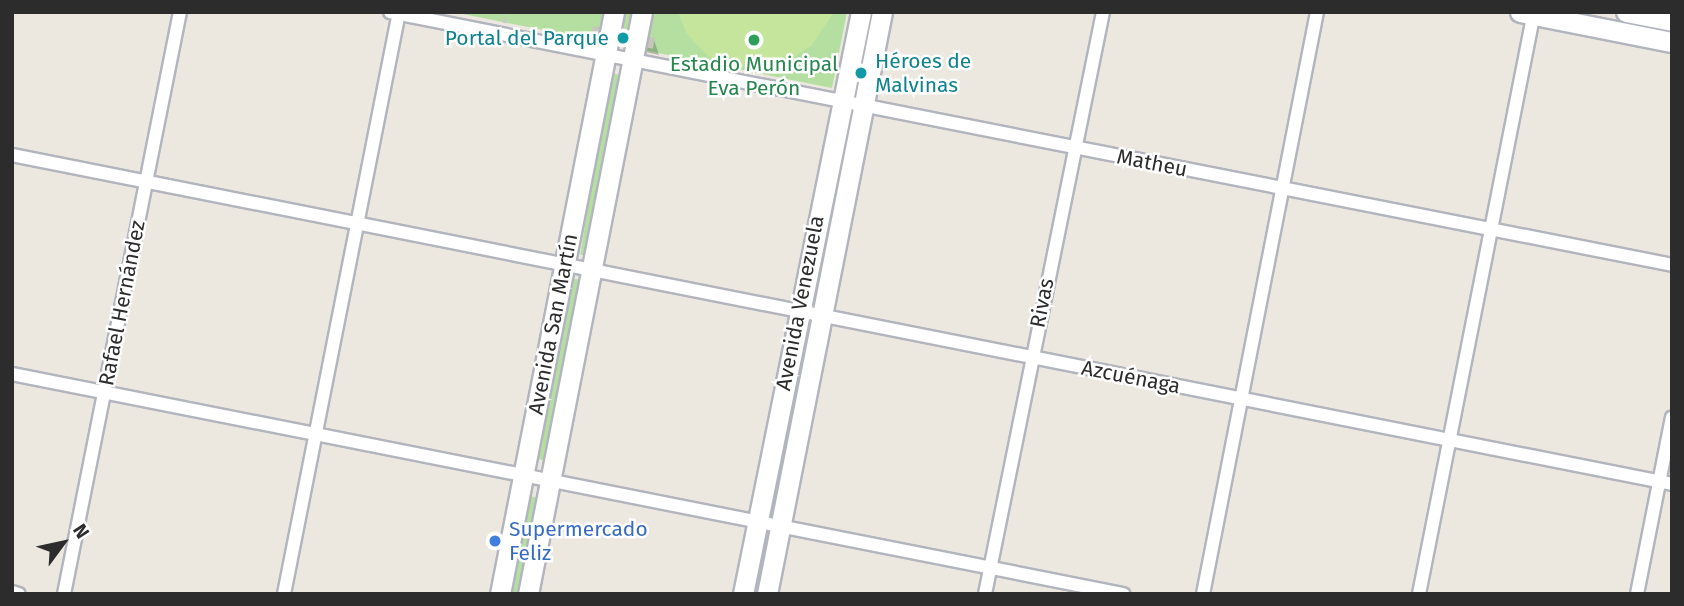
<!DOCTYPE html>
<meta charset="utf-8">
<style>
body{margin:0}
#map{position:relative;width:1684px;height:606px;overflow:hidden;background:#ece7df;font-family:"Fira Sans",sans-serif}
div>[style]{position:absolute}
.green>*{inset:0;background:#b4dfa0;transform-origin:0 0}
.pitch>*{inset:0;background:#c5e59c}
.shadow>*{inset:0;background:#0003}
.building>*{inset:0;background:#c8c5bd;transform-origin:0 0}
.path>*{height:2.5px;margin-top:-1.25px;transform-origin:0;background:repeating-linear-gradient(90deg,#c8c8c8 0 5px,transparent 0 8.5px)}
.roads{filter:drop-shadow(2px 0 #b2b5be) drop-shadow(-2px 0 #b2b5be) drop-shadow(0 2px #b2b5be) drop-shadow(0 -2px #b2b5be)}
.street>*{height:12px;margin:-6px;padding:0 6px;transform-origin:6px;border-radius:6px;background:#fff}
.secondary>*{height:19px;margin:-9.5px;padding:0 9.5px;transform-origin:9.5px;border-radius:9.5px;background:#fff}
.dots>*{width:19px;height:19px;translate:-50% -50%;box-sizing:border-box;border:4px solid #fff;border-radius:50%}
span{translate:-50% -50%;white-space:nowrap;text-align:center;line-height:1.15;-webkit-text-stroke:5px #fff;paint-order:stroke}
.culture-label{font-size:21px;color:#0d838f}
.right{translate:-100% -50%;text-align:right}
.left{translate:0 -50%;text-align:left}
.leisure-label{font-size:21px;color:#27864d}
.street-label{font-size:21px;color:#2c2c2c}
.shop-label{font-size:21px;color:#366cbe}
.frame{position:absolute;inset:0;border:14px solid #2c2c2c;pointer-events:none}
.north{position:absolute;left:28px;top:508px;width:70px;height:70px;-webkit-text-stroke:5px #fff;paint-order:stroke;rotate:57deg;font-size:19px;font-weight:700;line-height:28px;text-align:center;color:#2c2c2c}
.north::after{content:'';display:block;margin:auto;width:24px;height:32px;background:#2c2c2c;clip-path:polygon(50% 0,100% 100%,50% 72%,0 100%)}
</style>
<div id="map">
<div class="green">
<i style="clip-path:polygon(453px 12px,847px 12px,832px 88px)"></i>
<i style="left:609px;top:73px;width:12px;height:184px;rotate:9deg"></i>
<i style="left:843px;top:116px;width:11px;height:184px;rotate:10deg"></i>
<i style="left:570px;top:278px;width:11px;height:184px;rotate:10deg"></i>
<i style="left:801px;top:331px;width:11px;height:184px;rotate:10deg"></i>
<i style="left:528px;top:496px;width:11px;height:100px;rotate:10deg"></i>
<i style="left:759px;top:538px;width:11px;height:57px;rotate:10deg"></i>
</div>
<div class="pitch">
<i style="clip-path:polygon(678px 12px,834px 12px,812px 45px,795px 56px,741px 67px,709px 57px,687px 34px)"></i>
</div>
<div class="shadow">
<i style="clip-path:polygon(592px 36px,654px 40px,659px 55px,598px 42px)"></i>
</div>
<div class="building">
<i style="left:593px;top:26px;width:63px;height:11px;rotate:11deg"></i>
</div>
<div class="path">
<i style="left:504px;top:23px;width:11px;rotate:-80deg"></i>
</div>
<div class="roads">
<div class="street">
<i style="left:390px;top:12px;width:1307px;rotate:11.16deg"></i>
<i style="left:12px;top:155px;width:1692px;rotate:11.21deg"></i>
<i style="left:12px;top:374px;width:1133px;rotate:11.2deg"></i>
<i style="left:12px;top:592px;width:7px;rotate:16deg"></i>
<i style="left:64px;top:594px;width:593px;rotate:-78.73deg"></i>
<i style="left:284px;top:594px;width:593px;rotate:-78.82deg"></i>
<i style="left:985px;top:594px;width:594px;rotate:-78.54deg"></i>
<i style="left:1203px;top:594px;width:593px;rotate:-78.92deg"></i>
<i style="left:1419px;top:594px;width:593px;rotate:-78.82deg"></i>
<i style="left:1637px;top:594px;width:180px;rotate:-78.8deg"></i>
</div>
<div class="secondary">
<i style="left:1520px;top:12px;width:155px;rotate:11.2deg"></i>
<i style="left:1626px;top:12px;width:47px;rotate:11.1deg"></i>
<i style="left:500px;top:594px;width:593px;rotate:-78.92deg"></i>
<i style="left:528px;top:594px;width:593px;rotate:-78.92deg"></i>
<i style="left:743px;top:594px;width:594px;rotate:-78.54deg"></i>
<i style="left:767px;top:594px;width:593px;rotate:-78.82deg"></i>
</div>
</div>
<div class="dots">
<i style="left:623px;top:38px;background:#0f9aa8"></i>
<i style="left:754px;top:40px;background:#2e9e5b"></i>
<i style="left:861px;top:73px;background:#0f9aa8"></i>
<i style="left:495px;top:541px;background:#3f7fe0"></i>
</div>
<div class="culture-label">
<span class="right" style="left:609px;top:38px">Portal del Parque</span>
<span class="left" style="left:875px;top:73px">Héroes de<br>Malvinas</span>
</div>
<div class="leisure-label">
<span style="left:754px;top:76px">Estadio Municipal<br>Eva Perón</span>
</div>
<div class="street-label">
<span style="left:1152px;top:163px;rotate:11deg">Matheu</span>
<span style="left:122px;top:303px;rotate:-79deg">Rafael Hernández</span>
<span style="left:800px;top:303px;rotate:-79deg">Avenida Venezuela</span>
<span style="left:1042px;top:303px;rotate:-79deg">Rivas</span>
<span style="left:553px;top:324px;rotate:-79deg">Avenida San Martín</span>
<span style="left:1131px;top:377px;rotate:11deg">Azcuénaga</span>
</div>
<div class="shop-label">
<span class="left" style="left:509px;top:541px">Supermercado<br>Feliz</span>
</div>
<div class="frame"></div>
<div class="north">N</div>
</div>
